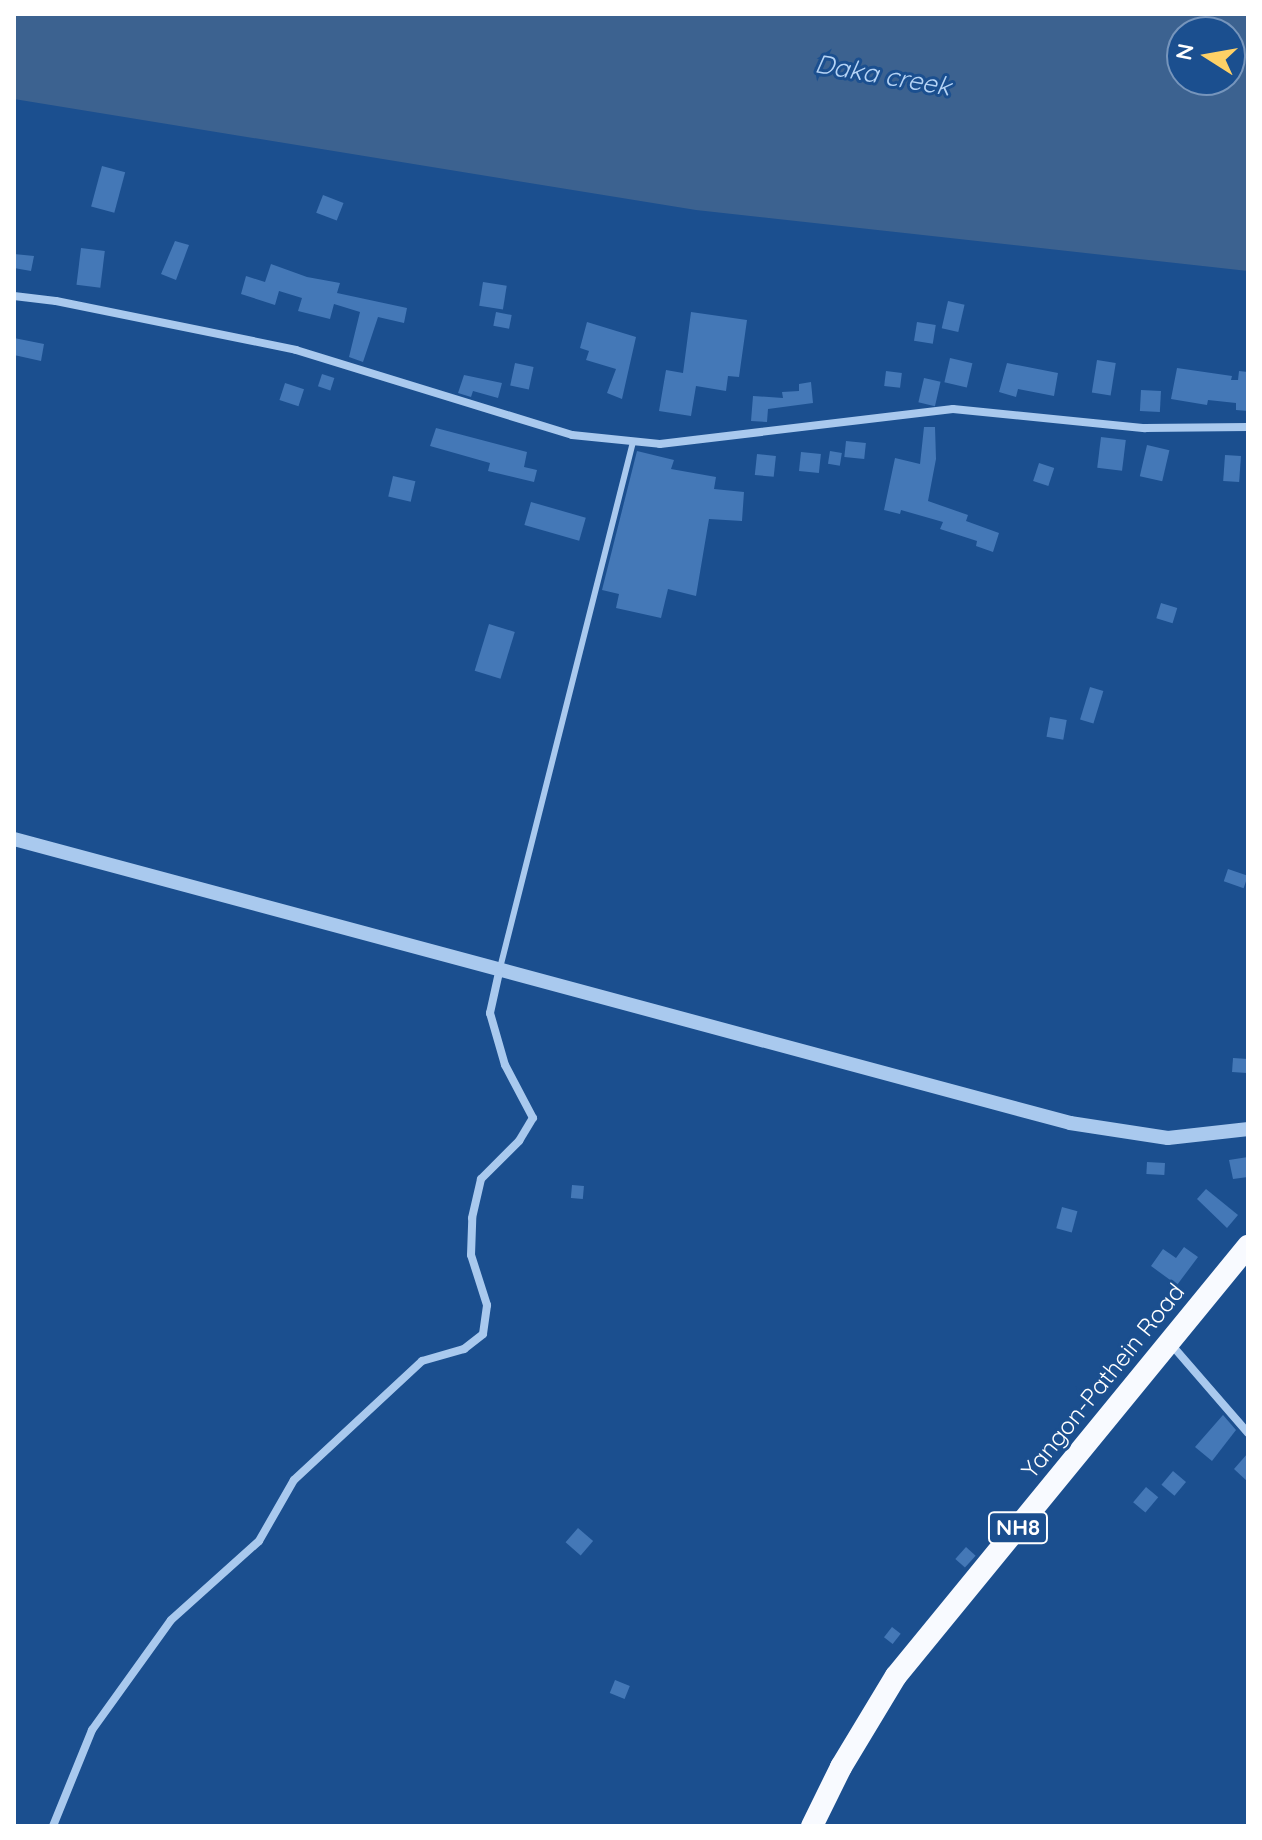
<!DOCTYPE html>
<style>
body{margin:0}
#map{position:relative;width:1262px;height:1840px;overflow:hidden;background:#1b4f8f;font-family:Quicksand,sans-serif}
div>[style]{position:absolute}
.water>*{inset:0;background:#3c6290}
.building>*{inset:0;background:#4478b7;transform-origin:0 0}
.service>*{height:6px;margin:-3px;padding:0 3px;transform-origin:3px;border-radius:3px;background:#a9c9ee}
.minor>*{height:8px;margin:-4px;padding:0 4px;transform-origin:4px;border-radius:4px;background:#a9c9ee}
.tertiary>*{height:14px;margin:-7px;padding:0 7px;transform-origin:7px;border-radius:7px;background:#a9c9ee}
.trunk>*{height:22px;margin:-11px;padding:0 11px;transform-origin:11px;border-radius:11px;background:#f8faff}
span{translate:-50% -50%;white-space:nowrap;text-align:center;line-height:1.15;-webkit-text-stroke:6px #1b4f8f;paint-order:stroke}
.shield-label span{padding:2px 6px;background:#1b4f8f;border:2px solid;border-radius:6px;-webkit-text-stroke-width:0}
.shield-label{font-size:22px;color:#fff;font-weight:700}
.street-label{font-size:24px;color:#fff}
.water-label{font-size:26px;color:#b5d3f5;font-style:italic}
.frame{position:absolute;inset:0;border:16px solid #fff;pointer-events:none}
.north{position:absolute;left:1166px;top:16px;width:80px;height:80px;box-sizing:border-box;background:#1b4f8f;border:2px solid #7695bc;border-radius:50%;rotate:281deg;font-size:22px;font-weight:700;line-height:32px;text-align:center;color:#fff}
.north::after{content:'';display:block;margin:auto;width:28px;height:36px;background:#ffd166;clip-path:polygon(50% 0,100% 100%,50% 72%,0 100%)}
</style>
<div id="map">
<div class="water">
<i style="clip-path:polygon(evenodd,14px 14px,1248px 14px,1248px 271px,696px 210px,14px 99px,14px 14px,1182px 32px,1230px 32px,1230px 80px,1182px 80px,1182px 32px)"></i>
</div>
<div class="building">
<i style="left:102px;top:166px;width:24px;height:42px;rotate:15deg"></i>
<i style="left:323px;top:195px;width:22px;height:19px;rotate:21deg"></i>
<i style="clip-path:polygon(175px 241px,189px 245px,176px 280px,161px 274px)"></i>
<i style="left:81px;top:248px;width:24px;height:37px;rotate:7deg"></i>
<i style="clip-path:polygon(14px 254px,34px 256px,31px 271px,14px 268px)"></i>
<i style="clip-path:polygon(271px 264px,307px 277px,340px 283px,337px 293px,407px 308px,404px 323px,378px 317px,363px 362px,349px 357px,360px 312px,334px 304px,330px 319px,298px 311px,302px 298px,279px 291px,275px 305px,241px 294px,246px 276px,265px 282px)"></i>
<i style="left:483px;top:282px;width:24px;height:24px;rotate:9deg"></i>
<i style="left:948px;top:301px;width:17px;height:28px;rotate:13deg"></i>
<i style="left:496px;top:312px;width:16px;height:14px;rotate:11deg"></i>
<i style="clip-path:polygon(691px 312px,747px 320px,739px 377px,728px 376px,726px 391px,696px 386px,691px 416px,659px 411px,666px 370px,683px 373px)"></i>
<i style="clip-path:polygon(587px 322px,636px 337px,622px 399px,607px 393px,616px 369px,586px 360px,589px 351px,580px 348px)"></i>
<i style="left:917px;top:322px;width:19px;height:19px;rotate:9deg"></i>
<i style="clip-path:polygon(14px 338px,44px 344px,41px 361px,14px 355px)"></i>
<i style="left:950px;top:358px;width:23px;height:25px;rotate:13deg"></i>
<i style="left:1097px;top:360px;width:19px;height:33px;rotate:9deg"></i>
<i style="left:515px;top:363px;width:19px;height:23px;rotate:12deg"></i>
<i style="clip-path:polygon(1007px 363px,1058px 373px,1054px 396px,1018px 389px,1016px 397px,999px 392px)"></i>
<i style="clip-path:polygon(1177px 368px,1232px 376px,1231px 380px,1238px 380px,1239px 371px,1248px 372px,1248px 411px,1236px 410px,1236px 403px,1208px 400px,1207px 405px,1171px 399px)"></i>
<i style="left:886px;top:371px;width:16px;height:15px;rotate:7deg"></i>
<i style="left:322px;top:374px;width:13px;height:13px;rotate:18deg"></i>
<i style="clip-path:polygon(464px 375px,502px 383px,498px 398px,473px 391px,471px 397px,458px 393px)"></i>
<i style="left:924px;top:378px;width:17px;height:25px;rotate:13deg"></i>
<i style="clip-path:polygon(811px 382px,813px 403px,768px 409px,767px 422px,751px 421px,753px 396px,783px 398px,782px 392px,799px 391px,799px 384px)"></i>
<i style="left:285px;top:383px;width:20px;height:18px;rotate:18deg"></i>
<i style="left:1141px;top:390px;width:20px;height:21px;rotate:3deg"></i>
<i style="clip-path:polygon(924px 427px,935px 427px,936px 459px,928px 501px,968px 515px,966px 521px,999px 533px,993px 552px,976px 546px,977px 541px,940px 529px,943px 522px,901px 510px,900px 514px,884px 510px,895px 458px,920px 464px)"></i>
<i style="clip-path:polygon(436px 428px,527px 452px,524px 467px,537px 470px,534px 482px,488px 471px,490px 463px,430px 446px)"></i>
<i style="left:1101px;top:437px;width:25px;height:31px;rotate:7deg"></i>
<i style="left:846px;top:441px;width:20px;height:16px;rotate:6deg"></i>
<i style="left:1147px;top:445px;width:23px;height:32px;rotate:13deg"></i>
<i style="clip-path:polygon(637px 451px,674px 460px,671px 469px,716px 477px,714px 489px,744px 492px,742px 521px,709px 519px,696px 596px,668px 589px,661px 618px,616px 608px,619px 594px,602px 590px)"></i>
<i style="left:830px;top:451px;width:12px;height:13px;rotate:9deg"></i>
<i style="left:801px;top:452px;width:20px;height:19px;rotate:6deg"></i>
<i style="left:757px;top:454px;width:19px;height:21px;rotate:6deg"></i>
<i style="left:1225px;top:455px;width:16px;height:26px;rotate:4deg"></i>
<i style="left:1039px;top:463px;width:16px;height:19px;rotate:18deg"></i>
<i style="left:393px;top:476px;width:23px;height:21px;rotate:13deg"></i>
<i style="left:531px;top:502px;width:57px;height:24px;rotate:16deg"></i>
<i style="left:1161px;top:603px;width:17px;height:16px;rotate:17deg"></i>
<i style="left:489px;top:624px;width:27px;height:49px;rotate:17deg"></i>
<i style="left:1090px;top:687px;width:14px;height:34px;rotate:17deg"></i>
<i style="left:1050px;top:717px;width:17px;height:20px;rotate:10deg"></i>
<i style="left:1228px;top:869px;width:21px;height:13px;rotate:19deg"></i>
<i style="left:1233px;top:1058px;width:15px;height:14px;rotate:4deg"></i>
<i style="clip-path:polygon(1248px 1157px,1248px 1177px,1233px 1179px,1229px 1160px)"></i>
<i style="left:1147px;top:1162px;width:18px;height:12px;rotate:3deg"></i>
<i style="left:572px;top:1185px;width:12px;height:13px;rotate:5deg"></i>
<i style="clip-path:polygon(1206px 1189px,1238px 1215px,1227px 1228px,1197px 1199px)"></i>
<i style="left:1062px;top:1207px;width:16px;height:22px;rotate:15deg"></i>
<i style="clip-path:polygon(1184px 1247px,1198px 1257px,1177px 1285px,1151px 1266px,1163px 1249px,1176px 1258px)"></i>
<i style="clip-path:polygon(1223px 1415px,1236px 1430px,1212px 1461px,1195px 1447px)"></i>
<i style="clip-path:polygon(1248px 1453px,1248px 1482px,1234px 1469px)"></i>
<i style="left:1173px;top:1471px;width:17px;height:18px;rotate:40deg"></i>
<i style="left:1146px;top:1487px;width:16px;height:20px;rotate:40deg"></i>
<i style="left:578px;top:1528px;width:20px;height:19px;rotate:41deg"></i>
<i style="left:966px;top:1547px;width:13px;height:16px;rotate:42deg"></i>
<i style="left:892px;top:1627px;width:11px;height:13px;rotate:38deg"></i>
<i style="left:615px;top:1680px;width:16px;height:14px;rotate:22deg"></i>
</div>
<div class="service">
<i style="left:500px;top:968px;width:543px;rotate:-75.81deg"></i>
</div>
<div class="minor">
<i style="left:14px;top:296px;width:42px;rotate:6.8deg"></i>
<i style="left:56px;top:301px;width:245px;rotate:11.5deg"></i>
<i style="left:296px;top:350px;width:289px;rotate:17.1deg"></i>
<i style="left:572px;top:435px;width:88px;rotate:5.8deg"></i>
<i style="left:660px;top:444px;width:295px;rotate:-6.8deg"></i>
<i style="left:953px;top:409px;width:193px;rotate:5.7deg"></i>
<i style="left:1145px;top:428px;width:103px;rotate:-0.6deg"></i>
<i style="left:1170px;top:1343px;width:119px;rotate:49.1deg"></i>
<i style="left:53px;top:1826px;width:104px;rotate:-67.9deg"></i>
<i style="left:92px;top:1730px;width:135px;rotate:-54.3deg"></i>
<i style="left:171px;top:1620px;width:118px;rotate:-41.9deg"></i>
<i style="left:259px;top:1541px;width:70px;rotate:-60.2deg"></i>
<i style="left:294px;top:1480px;width:175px;rotate:-42.9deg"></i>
<i style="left:422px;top:1361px;width:44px;rotate:-15.9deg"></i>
<i style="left:464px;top:1349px;width:24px;rotate:-38deg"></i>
<i style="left:483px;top:1334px;width:29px;rotate:-82deg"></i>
<i style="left:487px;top:1305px;width:52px;rotate:-107.7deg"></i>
<i style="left:471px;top:1255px;width:37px;rotate:-88deg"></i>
<i style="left:472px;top:1218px;width:40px;rotate:-77deg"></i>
<i style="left:481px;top:1179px;width:54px;rotate:-45deg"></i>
<i style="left:519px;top:1141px;width:27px;rotate:-59deg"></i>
<i style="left:533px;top:1118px;width:60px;rotate:-117.8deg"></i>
<i style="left:505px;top:1065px;width:54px;rotate:-106.1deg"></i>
<i style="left:490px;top:1013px;width:46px;rotate:-77.5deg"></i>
</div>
<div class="tertiary">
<i style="left:14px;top:839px;width:1094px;rotate:15.05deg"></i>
<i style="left:1070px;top:1123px;width:99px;rotate:8.7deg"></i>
<i style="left:1168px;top:1138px;width:81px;rotate:-6.4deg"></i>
</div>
<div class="trunk">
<i style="left:812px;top:1826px;width:66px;rotate:-63.8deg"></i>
<i style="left:841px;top:1767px;width:106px;rotate:-58.9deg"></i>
<i style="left:896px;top:1676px;width:556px;rotate:-50.7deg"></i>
</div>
<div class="shield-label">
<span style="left:1018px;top:1528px">NH8</span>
</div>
<div class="street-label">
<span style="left:1103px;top:1381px;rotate:-51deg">Yangon-Pathein Road</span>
</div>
<div class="water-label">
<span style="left:883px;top:75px;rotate:10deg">Daka creek</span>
</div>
<div class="frame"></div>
<div class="north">N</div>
</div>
